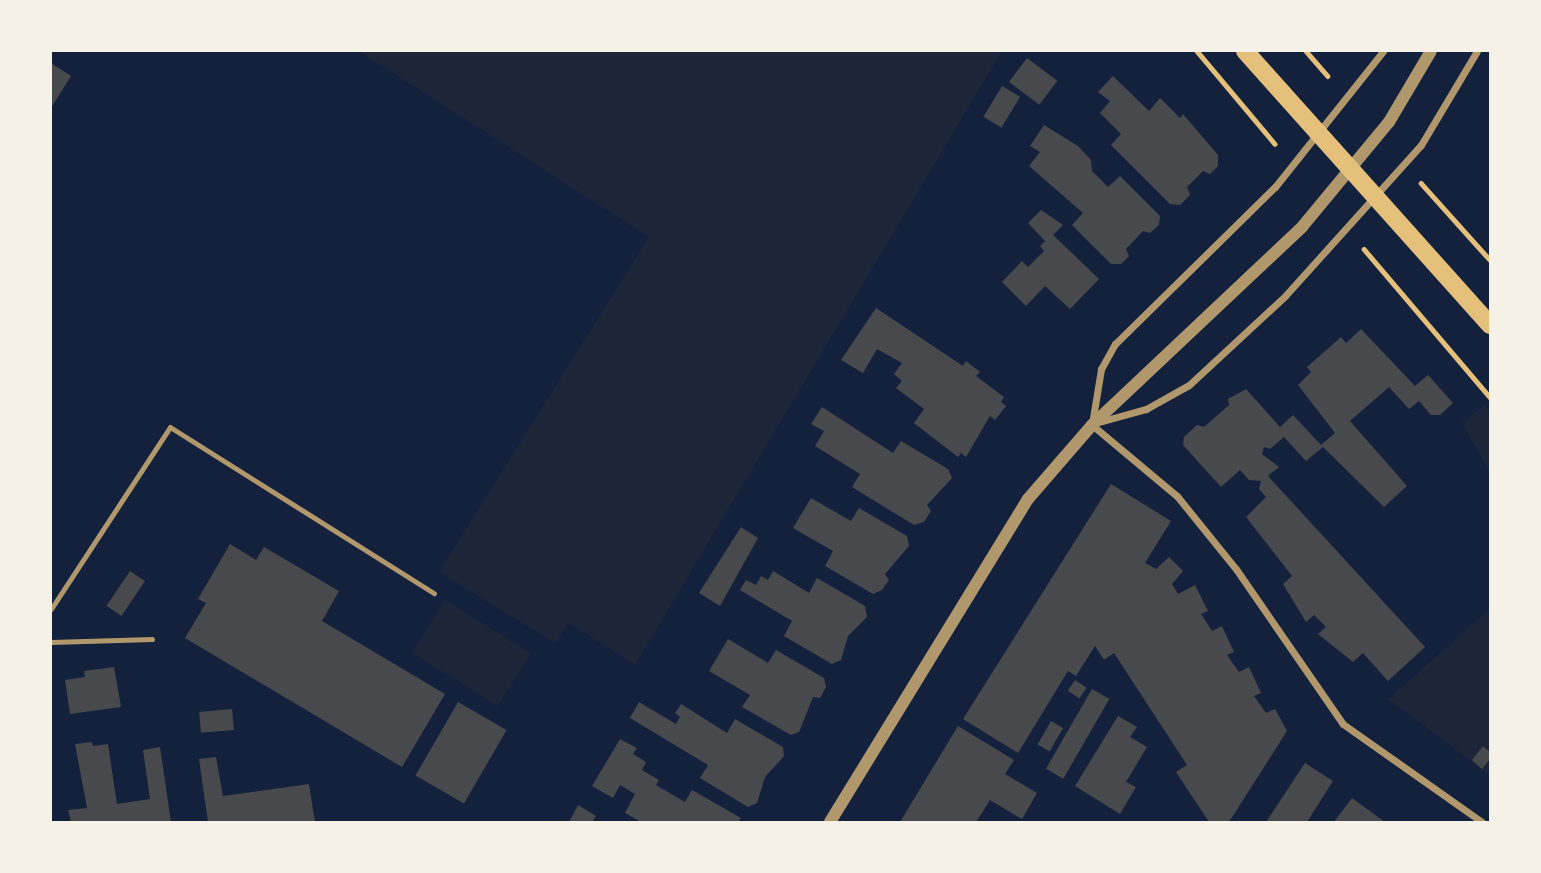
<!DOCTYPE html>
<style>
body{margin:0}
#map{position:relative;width:1541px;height:873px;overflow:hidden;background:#14213d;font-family:Manrope,sans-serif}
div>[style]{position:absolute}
.green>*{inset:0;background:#1d2539;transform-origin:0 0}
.building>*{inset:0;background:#48494c;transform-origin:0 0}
.path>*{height:4.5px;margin:-2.25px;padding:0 2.25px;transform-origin:2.25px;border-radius:2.25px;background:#e5c07b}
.service>*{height:5px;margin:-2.5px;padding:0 2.5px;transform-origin:2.5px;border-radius:2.5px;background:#b1986c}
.minor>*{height:7px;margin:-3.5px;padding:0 3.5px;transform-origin:3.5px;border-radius:3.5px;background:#b1986c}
.tertiary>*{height:12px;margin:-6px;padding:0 6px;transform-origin:6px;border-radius:6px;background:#b1986c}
.primary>*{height:18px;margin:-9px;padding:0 9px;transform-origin:9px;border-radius:9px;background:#e5c07b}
span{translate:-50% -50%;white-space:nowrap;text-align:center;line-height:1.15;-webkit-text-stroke:5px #f6f1e7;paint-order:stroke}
.frame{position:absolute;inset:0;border:52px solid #f6f1e7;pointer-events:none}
</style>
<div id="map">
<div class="green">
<i style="clip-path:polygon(359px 51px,1002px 51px,635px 665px,569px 623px,555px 643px,439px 572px,649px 237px)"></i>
<i style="clip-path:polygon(1485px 405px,1490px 411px,1490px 473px,1462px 423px)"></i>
<i style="left:445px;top:600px;width:101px;height:62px;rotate:32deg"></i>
<i style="clip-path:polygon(1490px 609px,1490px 775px,1388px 699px)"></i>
</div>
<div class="building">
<i style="left:1027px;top:58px;width:38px;height:30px;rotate:37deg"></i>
<i style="clip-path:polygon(51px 63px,71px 76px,51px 108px)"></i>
<i style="clip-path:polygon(1113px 76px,1149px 111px,1160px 98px,1180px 118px,1183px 114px,1218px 155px,1218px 166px,1210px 174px,1203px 171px,1187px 187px,1190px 195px,1180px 205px,1170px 204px,1111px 145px,1121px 134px,1100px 113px,1110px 101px,1098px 92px)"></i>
<i style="left:1002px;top:86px;width:21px;height:36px;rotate:31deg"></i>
<i style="clip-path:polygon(1044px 125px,1078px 146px,1091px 160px,1092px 171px,1108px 187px,1120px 176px,1160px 216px,1159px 225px,1150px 233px,1143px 231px,1126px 249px,1129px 256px,1121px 264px,1111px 264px,1072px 225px,1083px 213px,1029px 166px,1040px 152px,1030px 146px)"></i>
<i style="clip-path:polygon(1041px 210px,1063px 225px,1053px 235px,1099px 279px,1070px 309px,1045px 286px,1026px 306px,1002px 282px,1022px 261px,1028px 267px,1044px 251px,1040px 246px,1045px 241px,1028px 223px)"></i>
<i style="clip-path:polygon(876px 308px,963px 366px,966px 361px,980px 372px,976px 376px,1004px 397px,1001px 402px,1006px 406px,995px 420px,990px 416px,966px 457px,961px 453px,958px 457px,914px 423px,924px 409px,896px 388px,902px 381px,894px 374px,902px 363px,877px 349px,863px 373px,841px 360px)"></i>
<i style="clip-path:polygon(1361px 329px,1415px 386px,1428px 375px,1453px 403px,1440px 415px,1431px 415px,1419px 401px,1409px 409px,1389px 387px,1350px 421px,1407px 486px,1384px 507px,1323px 447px,1306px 461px,1284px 437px,1270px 449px,1264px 447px,1262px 454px,1279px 467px,1268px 476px,1425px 647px,1388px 681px,1363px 653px,1353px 662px,1318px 634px,1326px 627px,1314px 615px,1306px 622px,1283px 584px,1292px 576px,1246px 517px,1266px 497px,1259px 489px,1261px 481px,1249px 480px,1240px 470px,1221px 487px,1183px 445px,1184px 437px,1197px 425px,1204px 427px,1229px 405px,1228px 399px,1246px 389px,1280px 427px,1293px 415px,1321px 445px,1335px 433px,1298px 385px,1311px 372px,1307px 367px,1341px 337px,1346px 343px)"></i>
<i style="clip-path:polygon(822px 407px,893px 453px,901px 441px,948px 469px,952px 478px,927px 505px,931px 511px,924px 522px,914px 525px,852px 487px,860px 474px,815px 446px,824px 431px,811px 424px)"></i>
<i style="clip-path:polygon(1111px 484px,1171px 521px,1145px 563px,1156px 569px,1169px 557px,1183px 571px,1172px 584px,1178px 594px,1195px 585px,1208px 611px,1201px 614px,1212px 631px,1222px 626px,1234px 652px,1227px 655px,1239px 672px,1249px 667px,1261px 693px,1254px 696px,1266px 713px,1275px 709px,1287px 731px,1229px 822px,1209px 822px,1176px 772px,1187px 765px,1114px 653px,1104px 660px,1095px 646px,1076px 676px,1068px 671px,1018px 753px,963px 719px)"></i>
<i style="clip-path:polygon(811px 498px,851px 521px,859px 508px,907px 536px,909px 546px,885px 574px,889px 580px,882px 590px,873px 594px,825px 566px,833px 551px,793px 528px)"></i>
<i style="clip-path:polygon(741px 527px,758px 538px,720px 606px,699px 593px)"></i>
<i style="clip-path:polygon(230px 544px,256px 560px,264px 547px,339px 591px,322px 621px,445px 694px,402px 767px,185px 638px,206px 603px,198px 599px)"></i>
<i style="left:130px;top:571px;width:18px;height:42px;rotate:34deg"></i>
<i style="clip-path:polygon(773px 571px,809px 593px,817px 578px,865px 606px,867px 617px,848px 636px,841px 660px,832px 664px,784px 636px,792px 621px,740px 590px,746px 580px,756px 585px,761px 576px,768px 580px)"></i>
<i style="clip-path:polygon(728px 639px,768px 663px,776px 650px,824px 678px,826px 687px,820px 698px,813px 697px,799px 732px,791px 735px,742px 707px,750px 695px,709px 671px)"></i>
<i style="clip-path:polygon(114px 667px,121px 707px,70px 714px,65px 680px,85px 677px,84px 671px)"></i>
<i style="left:1075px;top:680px;width:14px;height:13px;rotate:34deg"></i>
<i style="left:1092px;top:689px;width:20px;height:92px;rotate:30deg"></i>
<i style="left:458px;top:702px;width:56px;height:85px;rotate:30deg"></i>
<i style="clip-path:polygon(639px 702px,676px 724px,680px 717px,675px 713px,681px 704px,727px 733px,735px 719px,783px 747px,784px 756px,765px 777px,757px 803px,748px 807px,700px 778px,708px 765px,630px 718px)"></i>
<i style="left:232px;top:709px;width:21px;height:33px;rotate:85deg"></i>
<i style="clip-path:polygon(1118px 716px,1137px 727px,1130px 737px,1147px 747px,1126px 782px,1136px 787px,1120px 814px,1075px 786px)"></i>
<i style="left:1051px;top:721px;width:14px;height:27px;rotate:30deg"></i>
<i style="clip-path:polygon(958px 726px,1014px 760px,1005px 774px,1037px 793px,1022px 819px,990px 800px,976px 822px,900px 822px)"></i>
<i style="clip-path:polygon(620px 739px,637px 748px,633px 754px,646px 762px,642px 770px,659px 780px,656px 785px,685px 802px,692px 790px,741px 818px,738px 822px,641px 822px,625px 813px,635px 794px,620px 785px,613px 798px,592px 786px)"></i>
<i style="clip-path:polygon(92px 742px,93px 746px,108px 744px,117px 804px,150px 799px,143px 750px,160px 747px,171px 822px,71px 822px,68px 810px,87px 808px,75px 744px)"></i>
<i style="clip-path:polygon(1483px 746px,1490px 752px,1490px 759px,1482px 769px,1472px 760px)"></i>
<i style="clip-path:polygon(216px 757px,223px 796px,309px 784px,315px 822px,208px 822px,199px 759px)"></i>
<i style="clip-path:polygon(1305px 763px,1333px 781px,1307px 822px,1266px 822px)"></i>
<i style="clip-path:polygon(1352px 798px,1378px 817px,1385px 822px,1334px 822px)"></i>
<i style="clip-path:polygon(578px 805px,596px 816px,592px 822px,569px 822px)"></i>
</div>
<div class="path">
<i style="left:1197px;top:51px;width:121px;rotate:50deg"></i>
<i style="left:1306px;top:51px;width:33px;rotate:49deg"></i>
<i style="left:1421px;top:183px;width:103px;rotate:48.1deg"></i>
<i style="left:1364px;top:249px;width:194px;rotate:49.6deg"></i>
</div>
<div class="service">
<i style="left:51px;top:609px;width:217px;rotate:-56.8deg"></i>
<i style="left:170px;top:427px;width:312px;rotate:32.2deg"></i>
<i style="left:51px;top:642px;width:101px;rotate:-1.7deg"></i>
</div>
<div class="minor">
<i style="left:1099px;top:422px;width:49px;rotate:-15.5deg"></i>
<i style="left:1146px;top:409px;width:49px;rotate:-29.2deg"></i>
<i style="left:1189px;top:385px;width:131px;rotate:-42.8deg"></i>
<i style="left:1285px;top:296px;width:203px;rotate:-48deg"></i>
<i style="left:1421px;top:145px;width:109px;rotate:-59.2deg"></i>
<i style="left:1092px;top:424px;width:56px;rotate:-80.7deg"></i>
<i style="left:1101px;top:369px;width:29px;rotate:-61deg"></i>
<i style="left:1115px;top:344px;width:224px;rotate:-44.5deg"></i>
<i style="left:1275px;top:187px;width:174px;rotate:-51.5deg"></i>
<i style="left:1092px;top:425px;width:111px;rotate:39.9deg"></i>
<i style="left:1177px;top:496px;width:94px;rotate:51.1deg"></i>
<i style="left:1236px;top:569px;width:188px;rotate:55.4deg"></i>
<i style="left:1343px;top:724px;width:170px;rotate:35.2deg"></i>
</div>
<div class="tertiary">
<i style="left:830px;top:822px;width:379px;rotate:-58.5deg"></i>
<i style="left:1028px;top:499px;width:98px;rotate:-49.1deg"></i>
<i style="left:1092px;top:425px;width:289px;rotate:-43.3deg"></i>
<i style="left:1302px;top:227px;width:136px;rotate:-50.4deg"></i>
<i style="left:1389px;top:122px;width:82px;rotate:-59.4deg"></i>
</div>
<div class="primary">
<i style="left:1245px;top:51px;width:368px;rotate:48.2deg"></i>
</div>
<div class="frame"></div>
</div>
